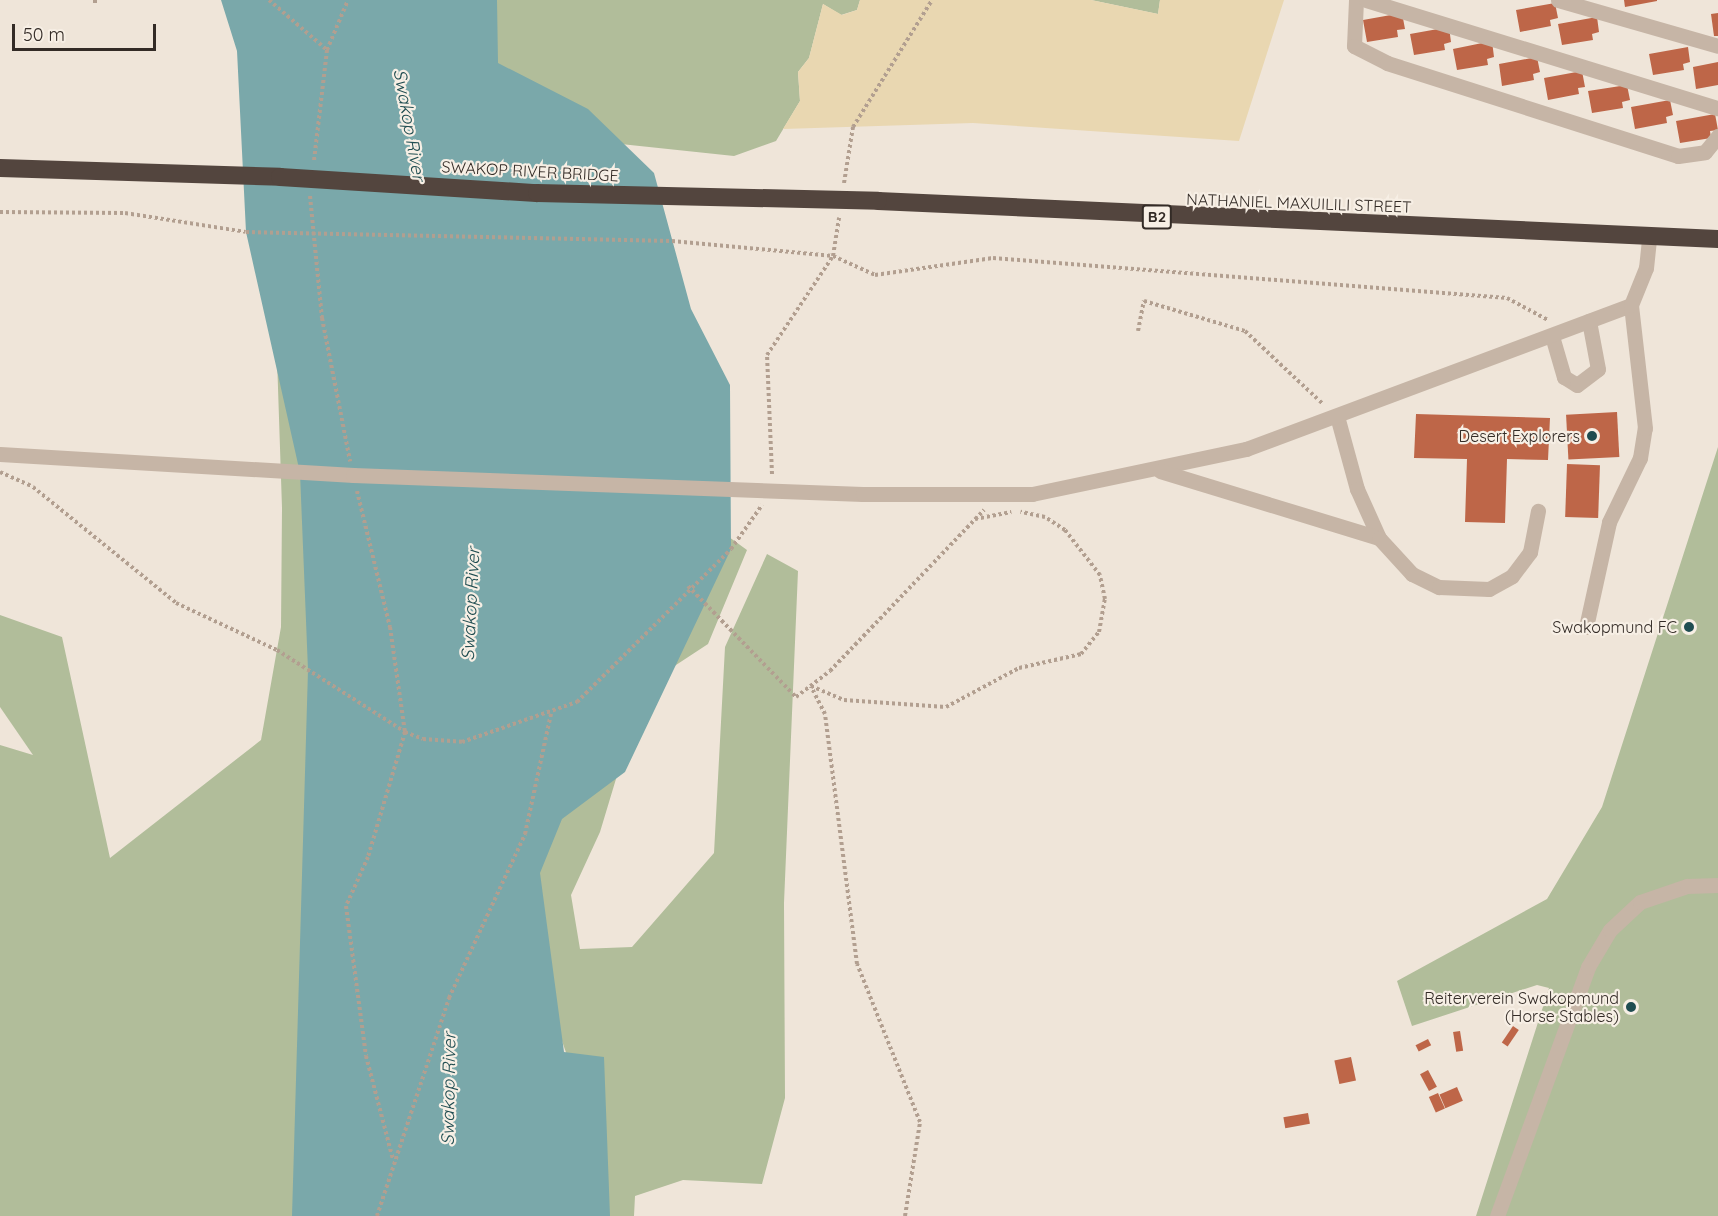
<!DOCTYPE html>
<style>
body{margin:0}
#map{position:relative;width:1718px;height:1216px;overflow:hidden;background:#efe5d9;font-family:Quicksand,sans-serif}
div>[style]{position:absolute}
.green>*{inset:0;background:#b1bd9a}
.sand>*{inset:0;background:#e9d7b1}
.water>*{inset:0;background:#7aa8aa}
.building>*{inset:0;background:#be6648;transform-origin:0 0}
.path>*{height:4px;margin-top:-2px;transform-origin:0;background:repeating-linear-gradient(90deg,#b29f90 0 3px,transparent 0 6px)}
.minor>*{height:15px;margin:-7.5px;padding:0 7.5px;transform-origin:7.5px;border-radius:7.5px;background:#c6b5a6}
.highway>*{height:18px;margin:-9px;padding:0 9px;transform-origin:9px;border-radius:9px;background:#53453e}
.highway-bridge>*{height:18px;margin:-9px;padding:0 9px;transform-origin:9px;border-radius:9px;background:#53453e}
.dots>*{width:16px;height:16px;translate:-50% -50%;box-sizing:border-box;border:3px solid #f7efe5;border-radius:50%}
span{translate:-50% -50%;white-space:nowrap;text-align:center;line-height:1.15;-webkit-text-stroke:4.5px #f7efe5;paint-order:stroke}
.shield-label span{padding:2px 4px;background:#f7efe5;border:2px solid;border-radius:4px;-webkit-text-stroke-width:0}
.shield-label{font-size:15px;color:#332b26;font-weight:700}
.street-label{font-size:16px;color:#332b26}
.poi-label{font-size:16px;color:#332b26}
.right{translate:-100% -50%;text-align:right}
.water-label{font-size:18px;color:#1f4d51;font-style:italic}
.scale{position:absolute;left:12px;top:24px;width:144px;height:27px;box-sizing:border-box;border:3px solid #332b26;border-top:0;padding-left:8px;font-size:18px;line-height:21px;white-space:nowrap;color:#332b26;-webkit-text-stroke:4px #f7efe5;paint-order:stroke}
</style>
<div id="map">
<div class="green">
<i style="clip-path:polygon(241px 0,860px 0,857px 10px,841px 15px,823px 4px,809px 58px,798px 72px,800px 101px,776px 141px,734px 156px,517px 133px,704px 519px,747px 550px,708px 644px,644px 686px,600px 832px,571px 895px,580px 949px,632px 947px,714px 853px,725px 647px,767px 554px,798px 571px,784px 903px,785px 1098px,762px 1184px,683px 1180px,635px 1196px,634px 1216px,590px 1216px,580px 1092px,522px 928px,307px 1216px,0 1216px,0 745px,33px 755px,0 707px,0 615px,62px 637px,110px 858px,261px 740px,281px 627px,282px 508px,275px 298px)"></i>
<i style="clip-path:polygon(1091px 0,1160px 0,1158px 14px)"></i>
<i style="clip-path:polygon(1718px 447px,1718px 1216px,1476px 1216px,1549px 988px,1537px 985px,1412px 1026px,1397px 981px,1547px 899px,1602px 807px)"></i>
</div>
<div class="sand">
<i style="clip-path:polygon(860px 0,1091px 0,1158px 14px,1160px 0,1284px 0,1239px 141px,973px 123px,783px 129px,800px 101px,798px 72px,809px 58px,823px 4px,842px 15px,857px 10px)"></i>
</div>
<div class="water">
<i style="clip-path:polygon(221px 0,497px 0,498px 63px,588px 109px,654px 173px,691px 309px,730px 385px,731px 549px,625px 772px,562px 819px,540px 873px,564px 1052px,604px 1057px,610px 1216px,292px 1216px,308px 670px,300px 473px,246px 232px,237px 51px)"></i>
</div>
<div class="building">
<i style="clip-path:polygon(1624px 0,1657px 0,1657px 1px,1625px 7px)"></i>
<i style="clip-path:polygon(1555px 3px,1558px 18px,1550px 20px,1551px 26px,1520px 32px,1516px 10px)"></i>
<i style="clip-path:polygon(1402px 13px,1405px 29px,1397px 30px,1398px 37px,1367px 42px,1363px 20px)"></i>
<i style="clip-path:polygon(1718px 13px,1718px 36px,1714px 36px,1711px 14px)"></i>
<i style="clip-path:polygon(1597px 17px,1599px 32px,1592px 34px,1593px 40px,1562px 45px,1558px 24px)"></i>
<i style="clip-path:polygon(1449px 27px,1451px 42px,1444px 44px,1445px 50px,1414px 55px,1410px 34px)"></i>
<i style="clip-path:polygon(1492px 41px,1494px 57px,1487px 59px,1488px 65px,1457px 70px,1453px 49px)"></i>
<i style="clip-path:polygon(1688px 47px,1690px 62px,1683px 64px,1684px 70px,1653px 75px,1649px 54px)"></i>
<i style="clip-path:polygon(1537px 57px,1540px 72px,1533px 74px,1534px 80px,1502px 86px,1499px 64px)"></i>
<i style="clip-path:polygon(1718px 62px,1718px 85px,1696px 89px,1693px 67px)"></i>
<i style="clip-path:polygon(1582px 71px,1585px 87px,1578px 88px,1579px 94px,1548px 100px,1544px 78px)"></i>
<i style="clip-path:polygon(1627px 85px,1630px 100px,1622px 102px,1623px 108px,1592px 113px,1588px 91px)"></i>
<i style="clip-path:polygon(1670px 100px,1673px 115px,1666px 117px,1667px 123px,1635px 129px,1631px 107px)"></i>
<i style="clip-path:polygon(1715px 114px,1718px 130px,1710px 131px,1711px 138px,1680px 143px,1676px 121px)"></i>
<i style="left:1617px;top:412px;width:45px;height:51px;rotate:87deg"></i>
<i style="clip-path:polygon(1416px 414px,1550px 418px,1548px 460px,1507px 459px,1505px 523px,1465px 522px,1467px 459px,1414px 458px)"></i>
<i style="left:1567px;top:464px;width:33px;height:53px;rotate:2deg"></i>
<i style="left:1513px;top:1026px;width:7px;height:20px;rotate:34deg"></i>
<i style="left:1460px;top:1031px;width:20px;height:7px;rotate:81deg"></i>
<i style="left:1428px;top:1039px;width:7px;height:14px;rotate:63deg"></i>
<i style="left:1351px;top:1057px;width:24px;height:17px;rotate:78deg"></i>
<i style="left:1428px;top:1070px;width:19px;height:9px;rotate:62deg"></i>
<i style="left:1457px;top:1087px;width:15px;height:19px;rotate:67deg"></i>
<i style="left:1438px;top:1093px;width:17px;height:10px;rotate:66deg"></i>
<i style="left:1308px;top:1113px;width:11px;height:25px;rotate:80deg"></i>
</div>
<div class="path">
<i style="left:95px;top:0;width:3px;rotate:90deg"></i>
<i style="left:269px;top:0;width:77px;rotate:40.8deg"></i>
<i style="left:327px;top:50px;width:112px;rotate:96.7deg"></i>
<i style="left:327px;top:50px;width:54px;rotate:-67.2deg"></i>
<i style="left:844px;top:183px;width:57px;rotate:-80.9deg"></i>
<i style="left:853px;top:127px;width:150px;rotate:-58.1deg"></i>
<i style="left:310px;top:196px;width:123px;rotate:84.4deg"></i>
<i style="left:322px;top:318px;width:146px;rotate:78.9deg"></i>
<i style="left:0;top:212px;width:125px;rotate:0.5deg"></i>
<i style="left:125px;top:213px;width:122px;rotate:8.9deg"></i>
<i style="left:246px;top:232px;width:426px;rotate:1.2deg"></i>
<i style="left:672px;top:241px;width:162px;rotate:5.3deg"></i>
<i style="left:833px;top:256px;width:46px;rotate:24.3deg"></i>
<i style="left:875px;top:275px;width:119px;rotate:-8.2deg"></i>
<i style="left:993px;top:258px;width:516px;rotate:4.45deg"></i>
<i style="left:1507px;top:298px;width:47px;rotate:28.2deg"></i>
<i style="left:1138px;top:331px;width:31px;rotate:-79deg"></i>
<i style="left:1144px;top:301px;width:105px;rotate:16.5deg"></i>
<i style="left:1245px;top:331px;width:107px;rotate:43.1deg"></i>
<i style="left:0;top:472px;width:36px;rotate:24deg"></i>
<i style="left:33px;top:487px;width:184px;rotate:39deg"></i>
<i style="left:176px;top:603px;width:111px;rotate:25deg"></i>
<i style="left:277px;top:650px;width:152px;rotate:32.6deg"></i>
<i style="left:405px;top:732px;width:19px;rotate:21deg"></i>
<i style="left:423px;top:739px;width:39px;rotate:4deg"></i>
<i style="left:462px;top:742px;width:122px;rotate:-19.2deg"></i>
<i style="left:577px;top:702px;width:217px;rotate:-44.8deg"></i>
<i style="left:731px;top:549px;width:54px;rotate:-54.8deg"></i>
<i style="left:772px;top:474px;width:119px;rotate:-92.4deg"></i>
<i style="left:767px;top:355px;width:119px;rotate:-56.3deg"></i>
<i style="left:833px;top:256px;width:39px;rotate:-81deg"></i>
<i style="left:357px;top:491px;width:140px;rotate:76.4deg"></i>
<i style="left:390px;top:627px;width:106px;rotate:81.9deg"></i>
<i style="left:405px;top:732px;width:130px;rotate:106.5deg"></i>
<i style="left:368px;top:857px;width:54px;rotate:114.2deg"></i>
<i style="left:346px;top:906px;width:151px;rotate:82.4deg"></i>
<i style="left:366px;top:1056px;width:107px;rotate:75.4deg"></i>
<i style="left:975px;top:519px;width:37px;rotate:-11deg"></i>
<i style="left:688px;top:586px;width:155px;rotate:45.8deg"></i>
<i style="left:796px;top:697px;width:43px;rotate:-37.4deg"></i>
<i style="left:830px;top:671px;width:223px;rotate:-46.3deg"></i>
<i style="left:377px;top:1216px;width:230px;rotate:-71.7deg"></i>
<i style="left:449px;top:998px;width:181px;rotate:-65.1deg"></i>
<i style="left:525px;top:834px;width:123px;rotate:-77.8deg"></i>
<i style="left:905px;top:1216px;width:95px;rotate:-80.9deg"></i>
<i style="left:920px;top:1122px;width:170px;rotate:-111.7deg"></i>
<i style="left:857px;top:964px;width:252px;rotate:-97.3deg"></i>
<i style="left:825px;top:714px;width:31px;rotate:-117deg"></i>
<i style="left:811px;top:686px;width:36px;rotate:23deg"></i>
<i style="left:844px;top:700px;width:102px;rotate:3.9deg"></i>
<i style="left:946px;top:707px;width:83px;rotate:-28.1deg"></i>
<i style="left:1019px;top:668px;width:64px;rotate:-12.7deg"></i>
<i style="left:1081px;top:654px;width:28px;rotate:-51deg"></i>
<i style="left:1099px;top:632px;width:34px;rotate:-80deg"></i>
<i style="left:1105px;top:599px;width:25px;rotate:-102deg"></i>
<i style="left:1100px;top:575px;width:57px;rotate:-127.9deg"></i>
<i style="left:1065px;top:530px;width:24px;rotate:-147deg"></i>
<i style="left:1045px;top:517px;width:25px;rotate:-168deg"></i>
</div>
<div class="minor">
<i style="left:1356px;top:0;width:46px;rotate:92.5deg"></i>
<i style="left:1354px;top:46px;width:37px;rotate:27deg"></i>
<i style="left:1387px;top:63px;width:305px;rotate:17.7deg"></i>
<i style="left:1678px;top:156px;width:27px;rotate:-8deg"></i>
<i style="left:1705px;top:152px;width:21px;rotate:-51deg"></i>
<i style="left:1366px;top:0;width:368px;rotate:17.1deg"></i>
<i style="left:1558px;top:0;width:166px;rotate:16deg"></i>
<i style="left:1552px;top:336px;width:43px;rotate:73.7deg"></i>
<i style="left:1564px;top:377px;width:15px;rotate:32deg"></i>
<i style="left:1577px;top:385px;width:26px;rotate:-37deg"></i>
<i style="left:1598px;top:369px;width:49px;rotate:-100.6deg"></i>
<i style="left:1337px;top:416px;width:76px;rotate:74.7deg"></i>
<i style="left:1357px;top:489px;width:54px;rotate:65.8deg"></i>
<i style="left:0;top:454px;width:354px;rotate:3.4deg"></i>
<i style="left:353px;top:475px;width:510px;rotate:2.13deg"></i>
<i style="left:863px;top:494px;width:169px"></i>
<i style="left:1032px;top:494px;width:219px;rotate:-11.9deg"></i>
<i style="left:1246px;top:449px;width:411px;rotate:-20.5deg"></i>
<i style="left:1160px;top:471px;width:229px;rotate:17deg"></i>
<i style="left:1379px;top:538px;width:49px;rotate:47.5deg"></i>
<i style="left:1412px;top:574px;width:30px;rotate:26deg"></i>
<i style="left:1439px;top:587px;width:50px;rotate:2.3deg"></i>
<i style="left:1489px;top:589px;width:26px;rotate:-29deg"></i>
<i style="left:1512px;top:576px;width:30px;rotate:-53deg"></i>
<i style="left:1530px;top:552px;width:42px;rotate:-79deg"></i>
<i style="left:1586px;top:627px;width:107px;rotate:-77.6deg"></i>
<i style="left:1609px;top:522px;width:71px;rotate:-64.2deg"></i>
<i style="left:1640px;top:458px;width:30px;rotate:-81deg"></i>
<i style="left:1645px;top:428px;width:124px;rotate:-96.5deg"></i>
<i style="left:1631px;top:305px;width:40px;rotate:-68deg"></i>
<i style="left:1646px;top:268px;width:31px;rotate:-84deg"></i>
<i style="left:1497px;top:1216px;width:265px;rotate:-69.9deg"></i>
<i style="left:1588px;top:967px;width:43px;rotate:-59.3deg"></i>
<i style="left:1610px;top:930px;width:41px;rotate:-43deg"></i>
<i style="left:1640px;top:902px;width:50px;rotate:-18.8deg"></i>
<i style="left:1687px;top:886px;width:31px;rotate:-2deg"></i>
</div>
<div class="highway">
<i style="left:878px;top:201px;width:841px;rotate:2.59deg"></i>
</div>
<div class="highway-bridge">
<i style="left:0;top:168px;width:280px;rotate:1.8deg"></i>
<i style="left:280px;top:177px;width:257px;rotate:3.6deg"></i>
<i style="left:537px;top:193px;width:341px;rotate:1.3deg"></i>
</div>
<div class="dots">
<i style="left:1592px;top:436px;background:#1f4d51"></i>
<i style="left:1689px;top:627px;background:#1f4d51"></i>
<i style="left:1631px;top:1007px;background:#1f4d51"></i>
</div>
<div class="shield-label">
<span style="left:1157px;top:217px">B2</span>
</div>
<div class="street-label">
<span style="left:530px;top:171px;rotate:3deg">SWAKOP RIVER BRIDGE</span>
<span style="left:1299px;top:203px;rotate:2deg">NATHANIEL MAXUILILI STREET</span>
</div>
<div class="poi-label">
<span class="right" style="left:1580px;top:436px">Desert Explorers</span>
<span class="right" style="left:1677px;top:627px">Swakopmund FC</span>
<span class="right" style="left:1619px;top:1007px">Reiterverein Swakopmund<br>(Horse Stables)</span>
</div>
<div class="water-label">
<span style="left:409px;top:125px;rotate:80deg">Swakop River</span>
<span style="left:471px;top:604px;rotate:-87deg">Swakop River</span>
<span style="left:449px;top:1089px;rotate:-89deg">Swakop River</span>
</div>
<div class="scale">50 m</div>
</div>
